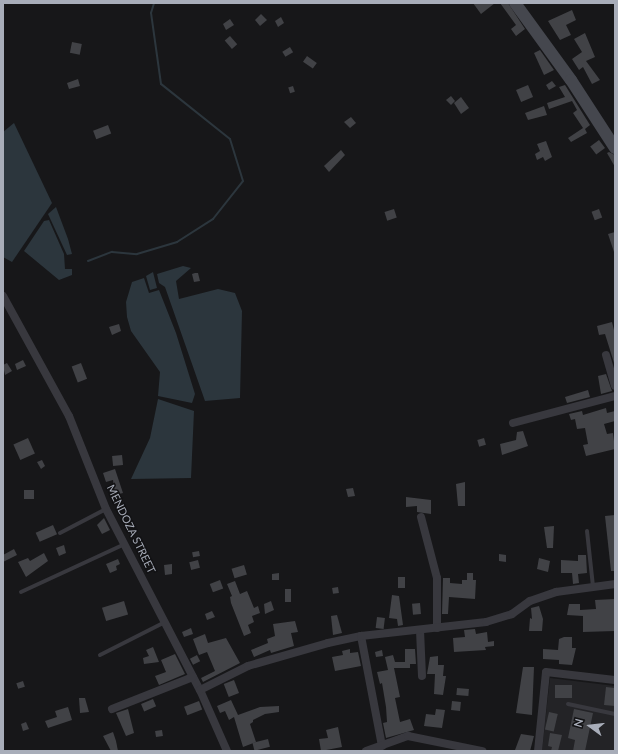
<!DOCTYPE html>
<style>
body{margin:0}
#map{position:relative;width:618px;height:754px;overflow:hidden;background:#171719;font-family:Lato,sans-serif}
div>[style]{position:absolute}
.built>*{inset:0;background:#232326}
.water>*{inset:0;background:#2c363d}
.stream>*{height:2px;margin:-1px;padding:0 1px;transform-origin:1px;border-radius:1px;background:#2c363d}
.building>*{inset:0;background:#414246;transform-origin:0 0}
.lane>*{height:4px;margin:-2px;padding:0 2px;transform-origin:2px;border-radius:2px;background:#38383e}
.street>*{height:8px;margin:-4px;padding:0 4px;transform-origin:4px;border-radius:4px;background:#38383e}
.secondary>*{height:12px;margin:-6px;padding:0 6px;transform-origin:6px;border-radius:6px;background:#45474e}
span{translate:-50% -50%;white-space:nowrap;text-align:center;line-height:1.15;-webkit-text-stroke:3px #121214;paint-order:stroke}
.street-label{font-size:11px;color:#a8adb9}
.frame{position:absolute;inset:0;border:4px solid #a8adb9;pointer-events:none}
.north{position:absolute;left:570px;top:706px;width:40px;height:40px;-webkit-text-stroke:3px #121214;paint-order:stroke;rotate:285deg;font-size:11px;font-weight:700;line-height:16px;text-align:center;color:#a8adb9}
.north::after{content:'';display:block;margin:auto;width:14px;height:18px;background:#a8adb9;clip-path:polygon(50% 0,100% 100%,50% 72%,0 100%)}
</style>
<div id="map">
<div class="built">
<i style="clip-path:polygon(550px 678px,615px 686px,615px 751px,542px 751px)"></i>
</div>
<div class="water">
<i style="clip-path:polygon(14px 123px,52px 203px,12px 262px,3px 257px,3px 132px)"></i>
<i style="clip-path:polygon(56px 207px,68px 239px,72px 254px,67px 255px,48px 214px)"></i>
<i style="clip-path:polygon(49px 220px,64px 254px,65px 269px,72px 269px,72px 275px,59px 280px,24px 251px,44px 221px)"></i>
<i style="clip-path:polygon(183px 266px,191px 268px,176px 281px,179px 299px,218px 289px,235px 293px,242px 311px,240px 398px,205px 401px,165px 287px,159px 283px,157px 274px)"></i>
<i style="clip-path:polygon(153px 272px,157px 288px,150px 290px,146px 276px)"></i>
<i style="clip-path:polygon(144px 278px,149px 293px,159px 290px,176px 333px,195px 394px,192px 403px,158px 396px,160px 372px,131px 331px,127px 317px,126px 302px,132px 282px)"></i>
<i style="clip-path:polygon(158px 399px,194px 411px,191px 478px,131px 479px,150px 438px)"></i>
</div>
<div class="stream">
<i style="left:88px;top:261px;width:26px;rotate:-21deg"></i>
<i style="left:112px;top:252px;width:25px;rotate:5deg"></i>
<i style="left:137px;top:254px;width:42px;rotate:-16.7deg"></i>
<i style="left:177px;top:242px;width:43px;rotate:-32.6deg"></i>
<i style="left:213px;top:219px;width:48px;rotate:-51.7deg"></i>
<i style="left:243px;top:181px;width:44px;rotate:-107.2deg"></i>
<i style="left:230px;top:139px;width:88px;rotate:-141.4deg"></i>
<i style="left:161px;top:84px;width:72px;rotate:-98deg"></i>
<i style="left:151px;top:13px;width:10px;rotate:-73deg"></i>
</div>
<div class="building">
<i style="clip-path:polygon(473px 3px,495px 3px,481px 14px)"></i>
<i style="clip-path:polygon(500px 3px,508px 3px,525px 29px,516px 36px,511px 29px,516px 25px)"></i>
<i style="clip-path:polygon(572px 10px,576px 20px,566px 25px,571px 35px,560px 40px,548px 21px)"></i>
<i style="clip-path:polygon(261px 14px,267px 20px,260px 26px,255px 20px)"></i>
<i style="clip-path:polygon(281px 17px,284px 23px,278px 27px,275px 21px)"></i>
<i style="clip-path:polygon(230px 19px,234px 25px,226px 30px,223px 24px)"></i>
<i style="clip-path:polygon(585px 33px,595px 57px,586px 61px,600px 80px,592px 84px,583px 67px,579px 70px,572px 59px,582px 52px,574px 39px)"></i>
<i style="left:230px;top:36px;width:11px;height:7px;rotate:49deg"></i>
<i style="left:72px;top:42px;width:10px;height:11px;rotate:11deg"></i>
<i style="left:290px;top:47px;width:6px;height:9px;rotate:59deg"></i>
<i style="clip-path:polygon(540px 50px,554px 70px,544px 75px,534px 53px)"></i>
<i style="left:307px;top:56px;width:12px;height:7px;rotate:35deg"></i>
<i style="clip-path:polygon(78px 79px,80px 86px,69px 89px,67px 83px)"></i>
<i style="clip-path:polygon(552px 81px,556px 86px,549px 90px,546px 85px)"></i>
<i style="left:528px;top:85px;width:13px;height:13px;rotate:67deg"></i>
<i style="clip-path:polygon(565px 85px,590px 125px,585px 129px,587px 133px,571px 142px,568px 138px,583px 128px,573px 113px,577px 110px,572px 101px,549px 109px,547px 103px,565px 97px,559px 87px)"></i>
<i style="left:293px;top:86px;width:6px;height:5px;rotate:72deg"></i>
<i style="clip-path:polygon(451px 96px,455px 101px,451px 105px,446px 100px)"></i>
<i style="clip-path:polygon(461px 97px,469px 108px,461px 114px,454px 103px)"></i>
<i style="clip-path:polygon(544px 106px,547px 115px,528px 120px,525px 113px)"></i>
<i style="clip-path:polygon(351px 117px,356px 123px,350px 128px,344px 122px)"></i>
<i style="left:108px;top:125px;width:9px;height:16px;rotate:69deg"></i>
<i style="left:599px;top:140px;width:10px;height:11px;rotate:53deg"></i>
<i style="clip-path:polygon(546px 141px,552px 157px,545px 161px,543px 157px,537px 160px,535px 154px,540px 151px,537px 144px)"></i>
<i style="clip-path:polygon(341px 150px,345px 155px,329px 172px,324px 166px)"></i>
<i style="clip-path:polygon(609px 152px,615px 155px,615px 167px,607px 153px)"></i>
<i style="left:394px;top:209px;width:9px;height:10px;rotate:72deg"></i>
<i style="left:599px;top:209px;width:9px;height:8px;rotate:69deg"></i>
<i style="clip-path:polygon(615px 232px,615px 252px,614px 252px,608px 234px)"></i>
<i style="clip-path:polygon(195px 273px,198px 273px,200px 281px,194px 282px,192px 274px)"></i>
<i style="clip-path:polygon(612px 322px,615px 334px,615px 366px,605px 334px,599px 335px,597px 326px)"></i>
<i style="clip-path:polygon(119px 324px,121px 331px,112px 335px,109px 327px)"></i>
<i style="clip-path:polygon(23px 360px,26px 366px,17px 370px,15px 364px)"></i>
<i style="clip-path:polygon(7px 363px,12px 371px,5px 375px,3px 365px)"></i>
<i style="left:81px;top:363px;width:17px;height:10px;rotate:69deg"></i>
<i style="clip-path:polygon(606px 374px,612px 391px,601px 394px,598px 376px)"></i>
<i style="clip-path:polygon(588px 390px,590px 397px,567px 403px,565px 397px)"></i>
<i style="clip-path:polygon(606px 408px,607px 413px,615px 411px,615px 421px,604px 424px,607px 434px,613px 433px,615px 449px,586px 456px,583px 445px,588px 444px,585px 428px,577px 429px,575px 419px,571px 420px,569px 414px,582px 411px,583px 415px)"></i>
<i style="clip-path:polygon(523px 431px,528px 446px,502px 455px,500px 444px,516px 440px,517px 432px)"></i>
<i style="left:28px;top:438px;width:17px;height:16px;rotate:66deg"></i>
<i style="left:484px;top:438px;width:7px;height:7px;rotate:74deg"></i>
<i style="left:122px;top:455px;width:10px;height:10px;rotate:84deg"></i>
<i style="clip-path:polygon(42px 460px,45px 466px,41px 469px,37px 462px)"></i>
<i style="clip-path:polygon(115px 469px,123px 493px,115px 495px,113px 480px,106px 482px,103px 473px)"></i>
<i style="clip-path:polygon(465px 482px,465px 506px,458px 506px,456px 484px)"></i>
<i style="clip-path:polygon(353px 488px,355px 496px,348px 497px,346px 489px)"></i>
<i style="left:24px;top:490px;width:10px;height:9px"></i>
<i style="clip-path:polygon(406px 497px,431px 500px,431px 514px,417px 512px,417px 506px,406px 507px)"></i>
<i style="clip-path:polygon(615px 515px,615px 571px,611px 571px,605px 516px)"></i>
<i style="clip-path:polygon(104px 518px,110px 530px,102px 534px,97px 525px)"></i>
<i style="left:53px;top:525px;width:10px;height:19px;rotate:66deg"></i>
<i style="clip-path:polygon(554px 526px,553px 548px,547px 548px,544px 527px)"></i>
<i style="clip-path:polygon(64px 545px,66px 553px,59px 556px,56px 548px)"></i>
<i style="clip-path:polygon(14px 549px,17px 555px,3px 562px,3px 555px)"></i>
<i style="left:199px;top:551px;width:5px;height:7px;rotate:79deg"></i>
<i style="clip-path:polygon(44px 553px,48px 561px,26px 577px,18px 562px,28px 558px,30px 561px)"></i>
<i style="clip-path:polygon(499px 554px,506px 555px,506px 562px,499px 561px)"></i>
<i style="clip-path:polygon(578px 555px,586px 555px,587px 573px,578px 574px,579px 583px,573px 584px,572px 573px,561px 573px,561px 560px,578px 561px)"></i>
<i style="clip-path:polygon(539px 558px,550px 561px,548px 572px,537px 569px)"></i>
<i style="clip-path:polygon(118px 559px,120px 564px,116px 566px,117px 570px,110px 573px,106px 564px)"></i>
<i style="left:198px;top:560px;width:8px;height:9px;rotate:76deg"></i>
<i style="clip-path:polygon(172px 564px,172px 574px,165px 575px,164px 565px)"></i>
<i style="left:244px;top:565px;width:10px;height:13px;rotate:73deg"></i>
<i style="clip-path:polygon(279px 573px,279px 580px,272px 580px,272px 574px)"></i>
<i style="clip-path:polygon(467px 573px,473px 573px,473px 580px,476px 580px,475px 599px,449px 597px,448px 614px,442px 614px,443px 578px,450px 578px,450px 583px,462px 584px,462px 580px,467px 580px)"></i>
<i style="left:398px;top:577px;width:7px;height:11px"></i>
<i style="left:220px;top:580px;width:9px;height:11px;rotate:69deg"></i>
<i style="clip-path:polygon(235px 581px,240px 594px,247px 591px,254px 608px,258px 606px,260px 613px,252px 616px,254px 622px,248px 625px,251px 633px,244px 636px,231px 603px,230px 597px,232px 596px,227px 584px)"></i>
<i style="left:338px;top:587px;width:6px;height:6px;rotate:81deg"></i>
<i style="left:285px;top:589px;width:6px;height:13px"></i>
<i style="clip-path:polygon(392px 595px,399px 596px,403px 625px,398px 626px,397px 619px,389px 618px)"></i>
<i style="clip-path:polygon(615px 599px,615px 631px,583px 632px,583px 616px,567px 615px,569px 604px,580px 604px,580px 610px,596px 609px,595px 600px)"></i>
<i style="left:124px;top:601px;width:14px;height:23px;rotate:73deg"></i>
<i style="clip-path:polygon(271px 601px,274px 610px,265px 614px,264px 604px)"></i>
<i style="left:420px;top:603px;width:11px;height:8px;rotate:85deg"></i>
<i style="clip-path:polygon(539px 606px,543px 619px,542px 631px,529px 631px,530px 618px,532px 619px,531px 608px)"></i>
<i style="clip-path:polygon(212px 611px,215px 617px,207px 620px,205px 614px)"></i>
<i style="clip-path:polygon(337px 615px,342px 633px,333px 635px,331px 616px)"></i>
<i style="left:377px;top:617px;width:8px;height:11px;rotate:7deg"></i>
<i style="clip-path:polygon(295px 621px,298px 632px,291px 633px,294px 646px,271px 653px,270px 650px,254px 657px,251px 650px,268px 643px,267px 639px,275px 636px,273px 624px)"></i>
<i style="clip-path:polygon(191px 628px,193px 634px,184px 637px,182px 632px)"></i>
<i style="clip-path:polygon(475px 629px,476px 634px,487px 632px,488px 642px,494px 641px,494px 646px,485px 647px,486px 650px,454px 652px,453px 638px,465px 637px,464px 630px)"></i>
<i style="clip-path:polygon(205px 634px,208px 643px,226px 638px,240px 663px,203px 682px,201px 678px,215px 671px,207px 652px,199px 655px,193px 639px)"></i>
<i style="clip-path:polygon(564px 637px,572px 637px,572px 648px,576px 648px,572px 665px,559px 664px,559px 660px,543px 659px,543px 649px,558px 650px,559px 639px)"></i>
<i style="clip-path:polygon(153px 647px,159px 662px,144px 664px,143px 658px,149px 656px,146px 650px)"></i>
<i style="clip-path:polygon(350px 649px,350px 653px,358px 652px,361px 666px,335px 671px,332px 657px,343px 655px,342px 651px)"></i>
<i style="clip-path:polygon(405px 649px,415px 649px,416px 664px,410px 664px,410px 668px,394px 668px,400px 697px,395px 698px,400px 722px,410px 719px,414px 730px,386px 738px,383px 723px,387px 722px,386px 707px,382px 683px,380px 684px,377px 672px,388px 670px,385px 657px,393px 655px,395px 662px,405px 662px)"></i>
<i style="clip-path:polygon(382px 650px,383px 656px,376px 657px,375px 652px)"></i>
<i style="clip-path:polygon(175px 654px,185px 674px,159px 685px,155px 676px,166px 672px,161px 660px)"></i>
<i style="left:197px;top:655px;width:7px;height:8px;rotate:63deg"></i>
<i style="clip-path:polygon(438px 656px,438px 665px,444px 665px,443px 676px,446px 676px,443px 695px,434px 694px,435px 674px,427px 674px,430px 657px)"></i>
<i style="clip-path:polygon(523px 667px,534px 667px,532px 715px,516px 713px)"></i>
<i style="left:234px;top:680px;width:14px;height:11px;rotate:69deg"></i>
<i style="left:23px;top:681px;width:6px;height:7px;rotate:72deg"></i>
<i style="left:555px;top:685px;width:17px;height:13px"></i>
<i style="clip-path:polygon(606px 687px,615px 688px,615px 706px,604px 705px)"></i>
<i style="left:457px;top:688px;width:12px;height:7px;rotate:5deg"></i>
<i style="clip-path:polygon(79px 698px,85px 698px,89px 712px,80px 713px)"></i>
<i style="left:153px;top:699px;width:8px;height:13px;rotate:67deg"></i>
<i style="clip-path:polygon(231px 700px,238px 715px,260px 707px,279px 706px,279px 712px,265px 714px,253px 720px,253px 722px,250px 724px,256px 742px,243px 747px,234px 717px,229px 720px,225px 711px,220px 713px,217px 706px)"></i>
<i style="left:199px;top:701px;width:9px;height:16px;rotate:69deg"></i>
<i style="left:452px;top:701px;width:9px;height:9px;rotate:6deg"></i>
<i style="clip-path:polygon(68px 707px,72px 720px,48px 728px,45px 721px,57px 717px,55px 711px)"></i>
<i style="clip-path:polygon(128px 709px,134px 733px,126px 736px,116px 713px)"></i>
<i style="clip-path:polygon(436px 709px,445px 710px,442px 728px,424px 726px,426px 714px,435px 715px)"></i>
<i style="clip-path:polygon(574px 709px,593px 713px,585px 751px,573px 751px,575px 740px,568px 738px)"></i>
<i style="left:549px;top:712px;width:9px;height:18px;rotate:13deg"></i>
<i style="clip-path:polygon(26px 722px,29px 729px,23px 731px,21px 724px)"></i>
<i style="clip-path:polygon(338px 727px,342px 747px,321px 751px,319px 739px,328px 738px,326px 730px)"></i>
<i style="left:162px;top:730px;width:6px;height:7px;rotate:81deg"></i>
<i style="clip-path:polygon(113px 732px,116px 741px,118px 751px,111px 751px,103px 736px)"></i>
<i style="clip-path:polygon(550px 733px,562px 735px,558px 751px,551px 751px,552px 747px,548px 746px)"></i>
<i style="clip-path:polygon(521px 734px,534px 736px,530px 751px,515px 750px)"></i>
<i style="left:268px;top:739px;width:8px;height:16px;rotate:76deg"></i>
</div>
<div class="lane">
<i style="left:587px;top:531px;width:55px;rotate:83.8deg"></i>
<i style="left:60px;top:533px;width:52px;rotate:-27.6deg"></i>
<i style="left:21px;top:592px;width:115px;rotate:-24.8deg"></i>
<i style="left:100px;top:655px;width:73px;rotate:-26.9deg"></i>
<i style="left:568px;top:704px;width:48px;rotate:12deg"></i>
</div>
<div class="street">
<i style="left:3px;top:296px;width:137px;rotate:61.2deg"></i>
<i style="left:69px;top:416px;width:100px;rotate:68.3deg"></i>
<i style="left:106px;top:509px;width:204px;rotate:62.6deg"></i>
<i style="left:200px;top:690px;width:67px;rotate:66.1deg"></i>
<i style="left:606px;top:355px;width:32px;rotate:74deg"></i>
<i style="left:513px;top:423px;width:106px;rotate:-14.8deg"></i>
<i style="left:421px;top:517px;width:63px;rotate:75.3deg"></i>
<i style="left:437px;top:578px;width:50px;rotate:90deg"></i>
<i style="left:420px;top:630px;width:46px;rotate:87.5deg"></i>
<i style="left:361px;top:636px;width:112px;rotate:79.2deg"></i>
<i style="left:200px;top:690px;width:54px;rotate:-26.6deg"></i>
<i style="left:248px;top:666px;width:83px;rotate:-16deg"></i>
<i style="left:328px;top:643px;width:34px;rotate:-12deg"></i>
<i style="left:361px;top:636px;width:126px;rotate:-6.4deg"></i>
<i style="left:486px;top:622px;width:27px;rotate:-17deg"></i>
<i style="left:512px;top:614px;width:22px;rotate:-36deg"></i>
<i style="left:530px;top:601px;width:28px;rotate:-19deg"></i>
<i style="left:556px;top:592px;width:60px;rotate:-7.7deg"></i>
<i style="left:112px;top:709px;width:87px;rotate:-21.6deg"></i>
<i style="left:366px;top:751px;width:45px;rotate:-19.7deg"></i>
<i style="left:408px;top:736px;width:76px;rotate:11.5deg"></i>
<i style="left:538px;top:751px;width:79px;rotate:-84.2deg"></i>
<i style="left:546px;top:672px;width:69px;rotate:6.6deg"></i>
</div>
<div class="secondary">
<i style="left:515px;top:3px;width:95px;rotate:54deg"></i>
<i style="left:571px;top:80px;width:81px;rotate:57.1deg"></i>
</div>
<div class="street-label">
<span style="left:131px;top:529px;rotate:64deg">MENDOZA STREET</span>
</div>
<div class="frame"></div>
<div class="north">N</div>
</div>
